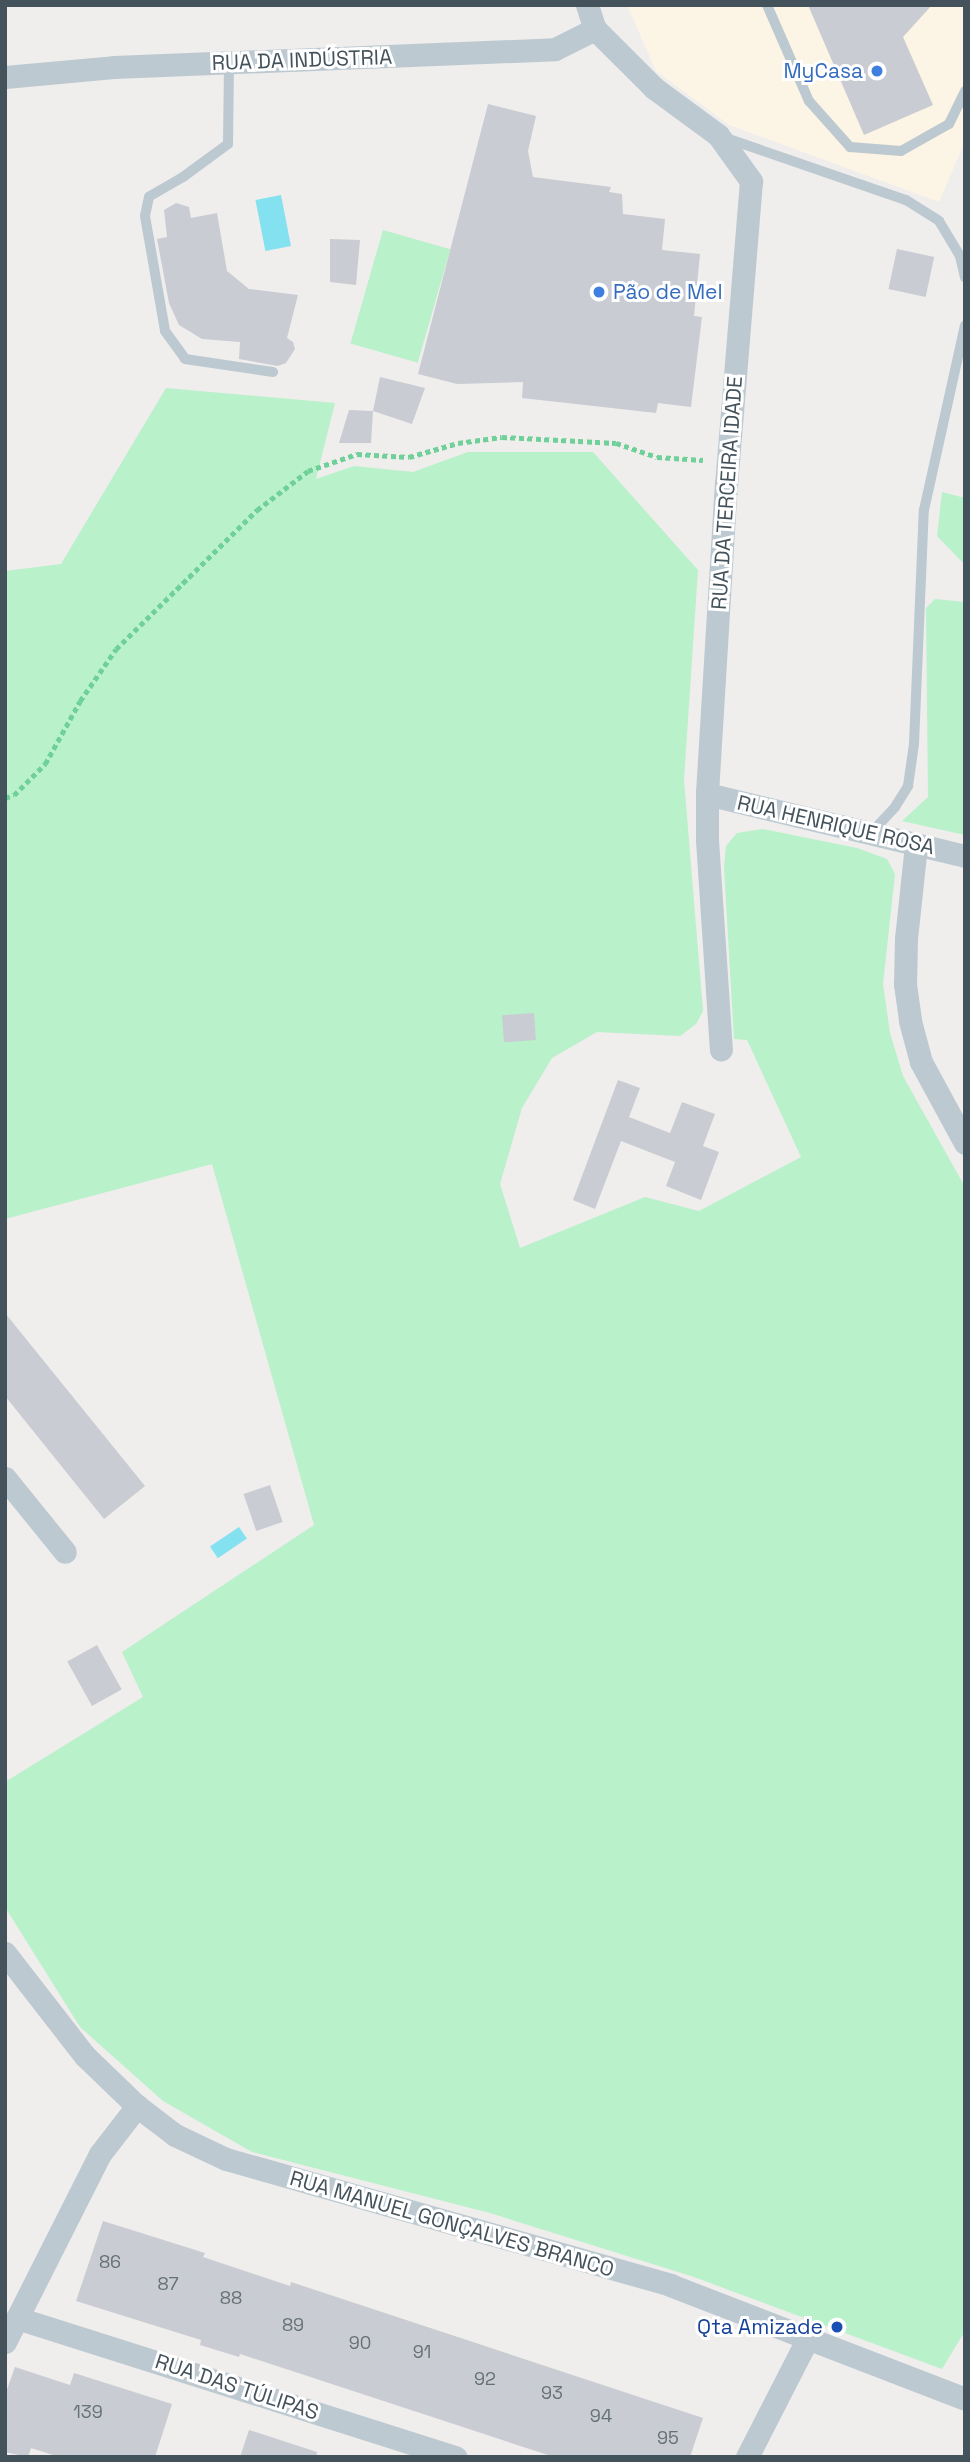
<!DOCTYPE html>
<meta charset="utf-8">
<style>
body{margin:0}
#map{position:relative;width:970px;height:2462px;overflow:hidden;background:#f0eded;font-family:"Space Grotesk",sans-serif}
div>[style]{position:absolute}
.commercial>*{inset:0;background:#fcf4e4}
.green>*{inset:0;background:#b8f1ca;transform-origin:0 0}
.water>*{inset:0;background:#83e1f0;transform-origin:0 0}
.building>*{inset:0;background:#c9ccd2;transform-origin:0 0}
.path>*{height:4.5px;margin-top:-2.25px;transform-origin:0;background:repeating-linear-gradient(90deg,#6fd099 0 5px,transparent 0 8.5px)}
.lane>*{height:10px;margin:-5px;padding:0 5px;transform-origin:5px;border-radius:5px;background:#bcc9d0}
.street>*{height:23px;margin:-11.5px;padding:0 11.5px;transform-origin:11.5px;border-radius:11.5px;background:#bcc9d0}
.dots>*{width:19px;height:19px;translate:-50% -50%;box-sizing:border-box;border:4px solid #fff;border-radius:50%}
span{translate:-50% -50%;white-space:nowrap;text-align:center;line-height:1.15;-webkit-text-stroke:6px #fff;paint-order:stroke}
.number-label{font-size:18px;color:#657079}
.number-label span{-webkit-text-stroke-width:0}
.street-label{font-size:21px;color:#44525b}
.shop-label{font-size:21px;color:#366cbe}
.right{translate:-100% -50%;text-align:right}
.left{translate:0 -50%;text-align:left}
.transit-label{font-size:21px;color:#164399}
.frame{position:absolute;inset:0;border:7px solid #44525b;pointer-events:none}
</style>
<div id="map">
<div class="commercial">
<i style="clip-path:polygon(627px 5px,965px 5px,965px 141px,939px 202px,729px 125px,656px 71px)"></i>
</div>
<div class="green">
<i style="left:383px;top:230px;width:70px;height:118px;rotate:16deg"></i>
<i style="clip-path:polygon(166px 388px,335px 403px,316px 479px,354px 466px,413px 472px,468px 452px,593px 452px,698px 570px,684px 780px,703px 1011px,696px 1024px,680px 1036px,597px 1032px,552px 1058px,522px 1108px,500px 1184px,520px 1248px,645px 1197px,699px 1211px,801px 1157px,747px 1040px,734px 1039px,724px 868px,726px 846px,737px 833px,763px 829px,857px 848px,887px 859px,895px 874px,883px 984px,890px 1033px,903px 1076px,965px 1187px,965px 2331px,942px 2369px,694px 2277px,490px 2213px,252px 2152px,163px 2101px,80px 2027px,5px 1907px,5px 1782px,143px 1697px,122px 1652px,314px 1525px,212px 1164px,5px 1219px,5px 571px,61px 564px)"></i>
<i style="clip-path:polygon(942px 492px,965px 498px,963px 563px,937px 536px)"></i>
<i style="clip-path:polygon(935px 599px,965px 602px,965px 835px,902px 821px,928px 797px,926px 608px)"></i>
</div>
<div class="water">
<i style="left:281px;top:195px;width:52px;height:26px;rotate:79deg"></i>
<i style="left:239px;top:1527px;width:14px;height:35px;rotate:56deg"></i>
</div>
<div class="building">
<i style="clip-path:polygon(808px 5px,932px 5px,903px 37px,933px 105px,864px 135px)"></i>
<i style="clip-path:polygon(488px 104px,536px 116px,528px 151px,533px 177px,611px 187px,609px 192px,622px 194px,623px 214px,665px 219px,662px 250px,700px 254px,694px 316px,702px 317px,691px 407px,658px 403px,656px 413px,522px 398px,523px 382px,457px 384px,418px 374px)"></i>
<i style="clip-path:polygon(176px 203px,189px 207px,191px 218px,217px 213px,227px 271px,249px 289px,298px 295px,287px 338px,293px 342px,295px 349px,286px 363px,278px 366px,239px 359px,240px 342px,202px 339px,179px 325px,169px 303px,157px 239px,167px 237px,164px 210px)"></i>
<i style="clip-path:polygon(330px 239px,360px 240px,356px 285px,330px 282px)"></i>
<i style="left:897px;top:249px;width:38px;height:41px;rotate:12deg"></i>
<i style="clip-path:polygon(380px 377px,425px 388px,412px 424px,373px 411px)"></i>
<i style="clip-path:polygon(349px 410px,373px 411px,371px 443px,339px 443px)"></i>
<i style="left:534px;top:1013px;width:27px;height:32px;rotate:86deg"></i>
<i style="clip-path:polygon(618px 1080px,640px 1088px,629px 1117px,670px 1133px,682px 1102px,715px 1114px,703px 1146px,719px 1152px,701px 1200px,666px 1186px,675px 1162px,621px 1141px,595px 1209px,573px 1200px)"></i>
<i style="clip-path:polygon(5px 1313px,145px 1486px,104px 1519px,5px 1396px)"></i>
<i style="left:270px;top:1485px;width:39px;height:28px;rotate:71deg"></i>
<i style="left:97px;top:1645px;width:51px;height:34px;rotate:61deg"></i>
<i style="clip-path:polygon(103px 2221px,205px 2253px,203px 2257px,290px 2286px,291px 2282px,703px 2418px,690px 2457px,554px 2457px,240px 2354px,239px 2357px,200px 2345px,201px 2340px,76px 2301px)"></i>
<i style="clip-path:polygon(15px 2367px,70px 2385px,74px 2373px,172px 2404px,155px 2457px,59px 2457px,31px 2448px,28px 2457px,5px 2452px,5px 2395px)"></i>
<i style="clip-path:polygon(249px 2430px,317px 2452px,316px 2457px,240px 2457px)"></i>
</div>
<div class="path">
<i style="left:5px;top:798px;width:9px;rotate:-18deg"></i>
<i style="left:14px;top:795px;width:44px;rotate:-45deg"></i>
<i style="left:45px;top:764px;width:72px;rotate:-60.9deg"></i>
<i style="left:80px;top:701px;width:63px;rotate:-55.3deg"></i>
<i style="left:116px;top:649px;width:198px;rotate:-44.6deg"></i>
<i style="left:257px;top:510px;width:64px;rotate:-37.4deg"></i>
<i style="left:308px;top:471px;width:52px;rotate:-19.1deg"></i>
<i style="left:357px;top:454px;width:52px;rotate:3.3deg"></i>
<i style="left:409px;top:457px;width:51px;rotate:-15.9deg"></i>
<i style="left:458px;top:443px;width:44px;rotate:-7.8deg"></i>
<i style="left:502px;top:437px;width:114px;rotate:3deg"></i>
<i style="left:616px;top:443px;width:43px;rotate:18.9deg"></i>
<i style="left:657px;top:457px;width:46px;rotate:3.7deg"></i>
</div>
<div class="lane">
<i style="left:767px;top:5px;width:105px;rotate:66.4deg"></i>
<i style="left:809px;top:101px;width:62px;rotate:48.3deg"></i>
<i style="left:850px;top:147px;width:51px;rotate:4.5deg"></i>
<i style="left:901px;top:151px;width:55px;rotate:-29.4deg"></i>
<i style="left:949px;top:124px;width:37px;rotate:-64deg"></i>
<i style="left:229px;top:63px;width:81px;rotate:90.7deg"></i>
<i style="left:228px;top:144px;width:56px;rotate:143.7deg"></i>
<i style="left:183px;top:177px;width:39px;rotate:150deg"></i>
<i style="left:149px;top:197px;width:19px;rotate:102deg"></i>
<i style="left:145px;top:216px;width:117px;rotate:80.1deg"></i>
<i style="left:165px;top:331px;width:34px;rotate:54deg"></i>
<i style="left:185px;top:359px;width:89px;rotate:8.4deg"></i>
<i style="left:723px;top:137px;width:194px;rotate:19deg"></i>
<i style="left:906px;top:200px;width:39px;rotate:32deg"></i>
<i style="left:939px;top:221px;width:41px;rotate:59deg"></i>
<i style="left:960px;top:256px;width:22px;rotate:77deg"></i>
<i style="left:870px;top:834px;width:37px;rotate:-47deg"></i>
<i style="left:895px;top:807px;width:25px;rotate:-58deg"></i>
<i style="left:908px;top:786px;width:42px;rotate:-81.9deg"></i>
<i style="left:914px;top:744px;width:234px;rotate:-87.6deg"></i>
<i style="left:924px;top:510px;width:189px;rotate:-77.5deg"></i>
</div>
<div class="street">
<i style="left:587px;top:5px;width:25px;rotate:72deg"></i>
<i style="left:595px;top:29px;width:83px;rotate:45deg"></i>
<i style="left:654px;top:88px;width:79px;rotate:36.3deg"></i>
<i style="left:718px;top:135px;width:57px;rotate:54.3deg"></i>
<i style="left:751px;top:181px;width:302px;rotate:94.7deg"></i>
<i style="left:726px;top:482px;width:313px;rotate:93.5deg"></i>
<i style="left:707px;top:794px;width:46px;rotate:90deg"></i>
<i style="left:707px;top:840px;width:210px;rotate:86.2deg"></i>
<i style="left:5px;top:77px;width:109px;rotate:-5.2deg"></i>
<i style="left:114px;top:67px;width:441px;rotate:-2.3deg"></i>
<i style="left:555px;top:49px;width:45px;rotate:-26.6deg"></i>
<i style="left:707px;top:794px;width:265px;rotate:13.5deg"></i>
<i style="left:916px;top:845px;width:94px;rotate:96.1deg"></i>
<i style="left:906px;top:938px;width:46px;rotate:91.2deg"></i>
<i style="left:905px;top:984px;width:37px;rotate:82deg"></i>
<i style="left:910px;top:1021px;width:42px;rotate:75deg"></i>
<i style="left:921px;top:1062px;width:92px;rotate:61.5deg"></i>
<i style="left:5px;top:1478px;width:95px;rotate:51deg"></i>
<i style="left:5px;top:1953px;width:130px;rotate:52.2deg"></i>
<i style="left:85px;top:2056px;width:72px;rotate:43.9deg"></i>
<i style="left:137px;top:2106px;width:48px;rotate:37.3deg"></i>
<i style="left:175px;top:2135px;width:56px;rotate:25.2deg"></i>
<i style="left:226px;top:2159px;width:462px;rotate:15.8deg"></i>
<i style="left:670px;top:2285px;width:316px;rotate:21.1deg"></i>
<i style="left:17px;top:2318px;width:460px;rotate:17.6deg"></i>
<i style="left:5px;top:2342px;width:211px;rotate:-63.2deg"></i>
<i style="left:100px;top:2154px;width:61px;rotate:-52.4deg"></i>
<i style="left:747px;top:2457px;width:136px;rotate:-62.9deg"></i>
</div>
<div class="dots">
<i style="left:877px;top:71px;background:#3f7fe0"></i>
<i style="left:599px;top:292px;background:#3f7fe0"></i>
<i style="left:837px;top:2327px;background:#1a4fb4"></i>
</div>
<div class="number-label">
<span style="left:110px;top:2262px">86</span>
<span style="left:168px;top:2284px">87</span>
<span style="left:231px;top:2298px">88</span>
<span style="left:293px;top:2325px">89</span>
<span style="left:360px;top:2343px">90</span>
<span style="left:422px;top:2352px">91</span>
<span style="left:485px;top:2379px">92</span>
<span style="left:552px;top:2393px">93</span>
<span style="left:88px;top:2412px">139</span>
<span style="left:601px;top:2416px">94</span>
<span style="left:668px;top:2438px">95</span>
</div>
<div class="street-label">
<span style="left:302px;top:60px;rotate:-2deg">RUA DA INDÚSTRIA</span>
<span style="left:727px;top:493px;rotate:-86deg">RUA DA TERCEIRA IDADE</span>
<span style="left:836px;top:825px;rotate:13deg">RUA HENRIQUE ROSA</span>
<span style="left:452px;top:2224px;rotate:16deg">RUA MANUEL GONÇALVES BRANCO</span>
<span style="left:237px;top:2387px;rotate:18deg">RUA DAS TÚLIPAS</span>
</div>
<div class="shop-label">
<span class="right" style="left:863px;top:71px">MyCasa</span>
<span class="left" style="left:613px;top:292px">Pão de Mel</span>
</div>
<div class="transit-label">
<span class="right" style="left:823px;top:2327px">Qta Amizade</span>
</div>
<div class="frame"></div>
</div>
